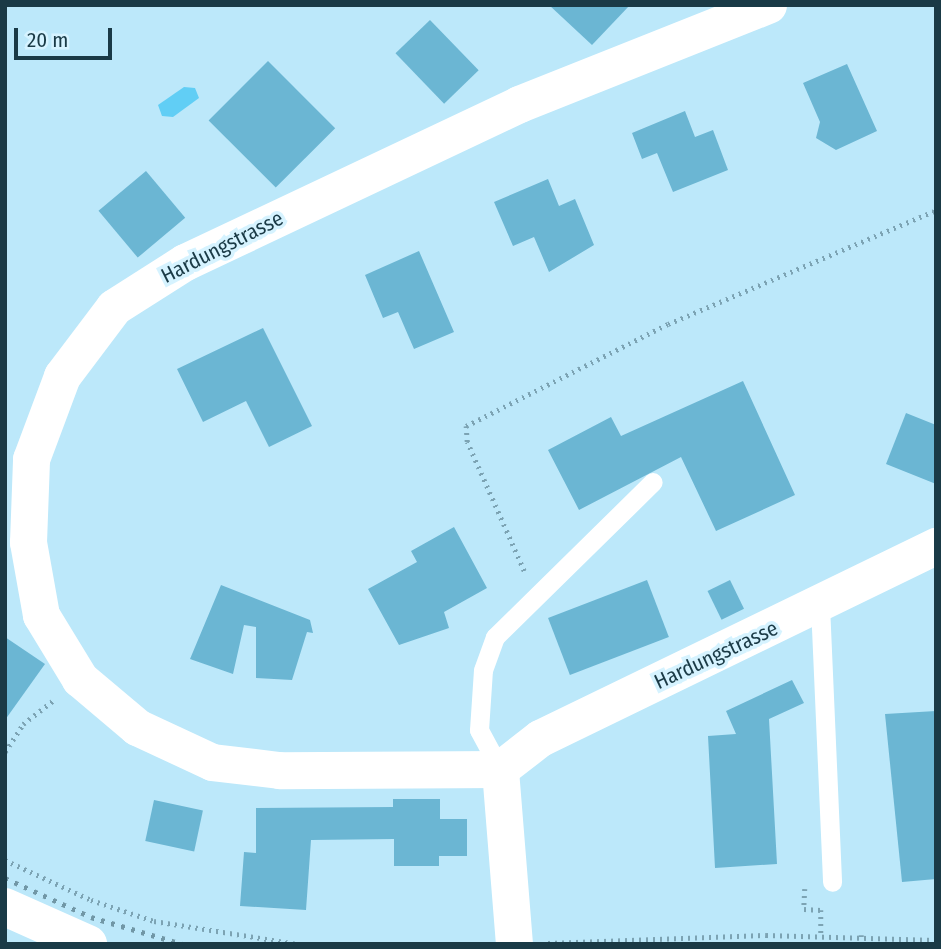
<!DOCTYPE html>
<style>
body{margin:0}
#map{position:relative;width:941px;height:949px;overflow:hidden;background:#bce8fa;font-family:"Fira Sans Condensed",sans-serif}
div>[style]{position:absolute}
.water>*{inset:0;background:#61cef5}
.building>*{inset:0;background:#6bb6d3;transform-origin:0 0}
.path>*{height:4.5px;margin-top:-2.25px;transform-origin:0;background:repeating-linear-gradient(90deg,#7ca3b3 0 2px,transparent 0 7px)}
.service>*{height:19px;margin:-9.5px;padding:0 9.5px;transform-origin:9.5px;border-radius:9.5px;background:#fff}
.minor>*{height:37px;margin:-18.5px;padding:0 18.5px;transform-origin:18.5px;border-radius:18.5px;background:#fff}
.secondary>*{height:38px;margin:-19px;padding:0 19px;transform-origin:19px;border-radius:19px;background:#fff}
.rail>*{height:5px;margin-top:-2.5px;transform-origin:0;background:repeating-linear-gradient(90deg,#7197a6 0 3.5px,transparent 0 10.5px)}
span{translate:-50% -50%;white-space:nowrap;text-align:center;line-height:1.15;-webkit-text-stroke:7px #d6f3ff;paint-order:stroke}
.street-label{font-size:21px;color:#1a3a46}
.frame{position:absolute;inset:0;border:7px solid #1a3a46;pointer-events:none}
.scale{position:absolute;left:14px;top:28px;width:98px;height:32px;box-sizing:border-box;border:4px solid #1a3a46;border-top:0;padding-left:9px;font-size:21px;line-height:24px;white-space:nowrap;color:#1a3a46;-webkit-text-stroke:5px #d6f3ff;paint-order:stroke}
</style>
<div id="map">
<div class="water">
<i style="clip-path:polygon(184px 87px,195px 88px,199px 98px,173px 117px,162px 116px,158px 105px)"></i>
</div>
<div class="building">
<i style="clip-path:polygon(549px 5px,630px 5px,592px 45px)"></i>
<i style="left:430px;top:20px;width:70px;height:48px;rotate:46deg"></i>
<i style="left:268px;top:61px;width:95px;height:84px;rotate:45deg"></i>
<i style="clip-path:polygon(847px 64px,877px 131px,836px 150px,816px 138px,820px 122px,803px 83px)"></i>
<i style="clip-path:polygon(685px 111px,695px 137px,713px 130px,728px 170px,673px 192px,657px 153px,642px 159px,632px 133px)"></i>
<i style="left:146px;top:171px;width:61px;height:62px;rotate:50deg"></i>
<i style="clip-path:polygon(548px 179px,559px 206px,575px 199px,594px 245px,549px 272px,534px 237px,513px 246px,494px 202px)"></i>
<i style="clip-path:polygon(419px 251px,454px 332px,414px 349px,398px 312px,383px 318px,365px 275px)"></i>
<i style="clip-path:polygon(263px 328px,312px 426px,269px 447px,246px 401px,203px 422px,177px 369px)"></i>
<i style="clip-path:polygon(743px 381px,795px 495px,716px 531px,681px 457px,579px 510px,548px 450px,611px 417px,621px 436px)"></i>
<i style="clip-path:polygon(906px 413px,936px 425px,936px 484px,886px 464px)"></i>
<i style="clip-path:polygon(454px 527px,487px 588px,444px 612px,449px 628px,399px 645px,368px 589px,417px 562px,411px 551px)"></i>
<i style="left:647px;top:580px;width:61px;height:106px;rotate:69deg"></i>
<i style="left:730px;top:580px;width:32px;height:25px;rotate:64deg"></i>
<i style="clip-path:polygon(221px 585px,310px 620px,313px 633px,307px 632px,292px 680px,256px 678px,256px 627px,244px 625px,233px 674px,190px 659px)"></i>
<i style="clip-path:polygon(5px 637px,45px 664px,5px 720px)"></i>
<i style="clip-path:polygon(792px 680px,804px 703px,769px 719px,777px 864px,715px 868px,708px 736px,736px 734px,726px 711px)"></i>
<i style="clip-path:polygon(936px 711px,936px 879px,902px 882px,885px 714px)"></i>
<i style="clip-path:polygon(393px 799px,440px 799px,440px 819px,467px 819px,467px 856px,439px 856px,439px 866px,394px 866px,394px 839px,311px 840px,306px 910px,240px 906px,244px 852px,256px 853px,256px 808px,393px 807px)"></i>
<i style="left:154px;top:800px;width:50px;height:42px;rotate:12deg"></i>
</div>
<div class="path">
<i style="left:524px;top:571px;width:141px;rotate:-113.8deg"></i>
<i style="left:467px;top:442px;width:16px;rotate:-94deg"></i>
<i style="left:466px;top:426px;width:226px;rotate:-26.8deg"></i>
<i style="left:668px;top:324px;width:291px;rotate:-23deg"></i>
<i style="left:5px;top:752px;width:33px;rotate:-57deg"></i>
<i style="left:23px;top:724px;width:39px;rotate:-38deg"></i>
<i style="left:5px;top:860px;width:95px;rotate:24.9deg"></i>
<i style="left:91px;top:900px;width:66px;rotate:18.4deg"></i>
<i style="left:154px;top:921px;width:145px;rotate:9.1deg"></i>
<i style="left:805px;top:889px;width:20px;rotate:93deg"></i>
<i style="left:804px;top:909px;width:17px;rotate:3deg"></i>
<i style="left:821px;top:910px;width:25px;rotate:90deg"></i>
<i style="left:548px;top:943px;width:218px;rotate:-2.1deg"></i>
<i style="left:766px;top:935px;width:170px;rotate:1.7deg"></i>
<i style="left:861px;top:944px;width:9px;rotate:-90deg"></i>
</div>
<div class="service">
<i style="left:820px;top:605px;width:277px;rotate:87.5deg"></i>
<i style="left:500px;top:769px;width:44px;rotate:-118.3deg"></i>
<i style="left:479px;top:730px;width:60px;rotate:-86.2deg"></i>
<i style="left:483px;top:670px;width:35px;rotate:-70deg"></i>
<i style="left:495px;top:637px;width:221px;rotate:-44.5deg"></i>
</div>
<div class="minor">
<i style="left:500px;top:769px;width:221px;rotate:179.7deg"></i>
<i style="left:279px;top:770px;width:67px;rotate:-173.2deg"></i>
<i style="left:212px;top:762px;width:83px;rotate:-155deg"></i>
<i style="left:137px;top:727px;width:75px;rotate:-139.9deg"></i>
<i style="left:80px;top:679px;width:75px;rotate:-121.4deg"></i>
<i style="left:41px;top:615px;width:74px;rotate:-100.1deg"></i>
<i style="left:28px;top:542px;width:83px;rotate:-87.9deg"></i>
<i style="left:31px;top:459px;width:89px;rotate:-69.5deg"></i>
<i style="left:62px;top:376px;width:86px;rotate:-53deg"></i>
<i style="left:114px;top:307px;width:84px;rotate:-32.4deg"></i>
<i style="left:185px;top:262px;width:369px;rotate:-25.3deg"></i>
<i style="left:519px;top:104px;width:268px;rotate:-21.7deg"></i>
<i style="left:514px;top:944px;width:176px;rotate:-94.6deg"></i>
<i style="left:500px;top:769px;width:51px;rotate:-37.8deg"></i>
<i style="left:540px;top:738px;width:440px;rotate:-25.9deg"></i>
</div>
<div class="secondary">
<i style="left:5px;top:907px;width:91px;rotate:24deg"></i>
</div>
<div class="rail">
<i style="left:5px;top:878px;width:94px;rotate:24.4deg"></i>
<i style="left:91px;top:917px;width:95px;rotate:16.5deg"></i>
</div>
<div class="street-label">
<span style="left:222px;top:247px;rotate:-27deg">Hardungstrasse</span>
<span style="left:716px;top:655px;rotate:-25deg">Hardungstrasse</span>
</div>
<div class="frame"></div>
<div class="scale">20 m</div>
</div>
